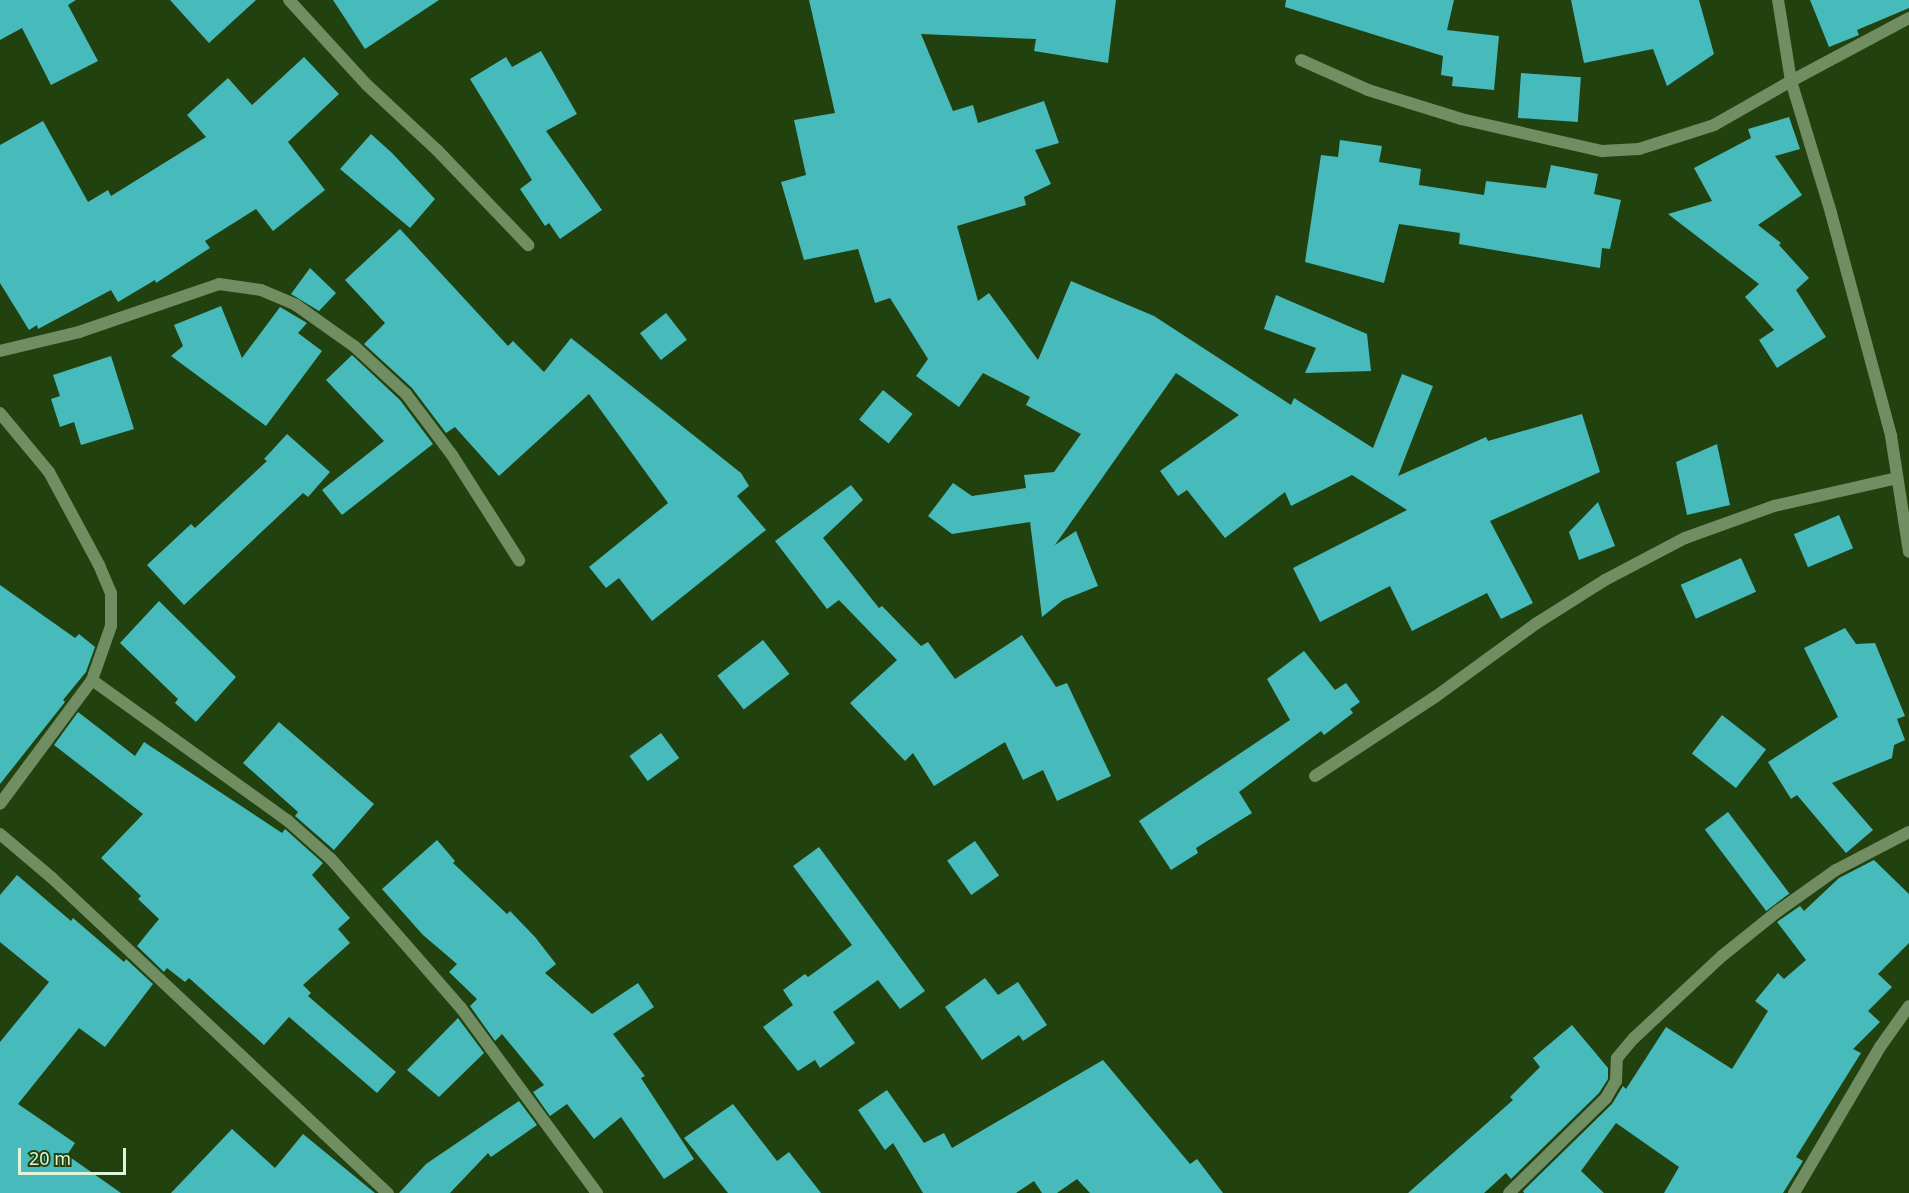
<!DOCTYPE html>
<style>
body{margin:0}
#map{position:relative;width:1909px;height:1193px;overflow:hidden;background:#21410e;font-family:"Noto Sans",sans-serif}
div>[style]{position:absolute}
.building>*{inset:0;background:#47bbbc;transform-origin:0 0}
.street>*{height:12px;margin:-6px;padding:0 6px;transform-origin:6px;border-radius:6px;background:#708e62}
span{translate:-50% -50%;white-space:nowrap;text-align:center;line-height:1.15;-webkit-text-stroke:6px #21410e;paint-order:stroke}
.scale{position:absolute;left:18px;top:1148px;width:108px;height:27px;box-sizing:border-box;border:3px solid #e0f4d8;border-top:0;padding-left:8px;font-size:18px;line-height:21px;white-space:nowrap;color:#e0f4d8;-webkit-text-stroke:4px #21410e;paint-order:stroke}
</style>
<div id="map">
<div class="building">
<i style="clip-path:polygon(0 0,76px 0,68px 5px,98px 61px,51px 85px,22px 28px,0 40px)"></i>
<i style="clip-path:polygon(170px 0,256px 0,209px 43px)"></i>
<i style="clip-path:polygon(333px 0,439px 0,365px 49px)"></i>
<i style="clip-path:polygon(809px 0,1116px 0,1108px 63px,1034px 51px,1036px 39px,921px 34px,953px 111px,973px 105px,978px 123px,1044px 101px,1059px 143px,1035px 150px,1051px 184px,1024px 197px,1026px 205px,957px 226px,978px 301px,989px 293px,1038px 360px,1071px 281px,1154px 316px,1291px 405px,1294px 398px,1373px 448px,1402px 374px,1433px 386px,1398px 476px,1486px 437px,1488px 441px,1582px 414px,1600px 472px,1490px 521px,1533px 603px,1501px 619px,1487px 593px,1412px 631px,1390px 586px,1320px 622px,1293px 568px,1407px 510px,1352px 475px,1291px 506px,1285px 492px,1225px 538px,1187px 490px,1178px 496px,1160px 471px,1239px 415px,1176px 373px,1055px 545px,1076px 531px,1098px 586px,1063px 600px,1042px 617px,1030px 522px,952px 534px,928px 516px,953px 483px,972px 496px,1026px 488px,1024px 475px,1054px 472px,1081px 434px,1026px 405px,1030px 397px,983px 373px,959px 407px,916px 376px,928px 359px,890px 298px,875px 303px,858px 249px,804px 260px,781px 182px,806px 175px,794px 120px,835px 113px)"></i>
<i style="clip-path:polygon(1286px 0,1454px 0,1447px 30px,1499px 36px,1494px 90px,1452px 86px,1453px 77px,1441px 75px,1443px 56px,1285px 7px)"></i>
<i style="clip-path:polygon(1571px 0,1699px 0,1714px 54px,1667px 86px,1653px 49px,1584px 63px)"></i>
<i style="clip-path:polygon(1810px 0,1909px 0,1909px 8px,1857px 30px,1859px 35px,1829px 47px)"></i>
<i style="clip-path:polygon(541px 51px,577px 114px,546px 131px,602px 210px,560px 239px,549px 223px,545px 226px,520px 189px,532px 180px,470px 79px,506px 57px,512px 67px)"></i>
<i style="clip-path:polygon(304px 57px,339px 94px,288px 142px,325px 190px,273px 231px,256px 209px,205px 241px,210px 248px,156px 283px,155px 280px,118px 302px,111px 290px,38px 329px,37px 325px,29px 330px,0 283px,0 145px,43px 121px,88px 202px,108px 190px,111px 196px,206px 137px,187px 115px,228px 78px,252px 105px)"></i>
<i style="left:1521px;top:73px;width:60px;height:45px;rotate:4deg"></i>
<i style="clip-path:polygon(1789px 117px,1800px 149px,1775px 156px,1802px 195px,1758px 225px,1781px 243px,1779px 245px,1809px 278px,1796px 290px,1826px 337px,1777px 368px,1759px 340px,1774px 330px,1745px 297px,1759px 284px,1668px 214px,1712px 201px,1694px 168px,1751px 138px,1748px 129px)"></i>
<i style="clip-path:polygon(371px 134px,392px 153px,435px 199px,410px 228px,340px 169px)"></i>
<i style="clip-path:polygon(1340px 140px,1382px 146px,1379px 162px,1421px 169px,1419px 185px,1484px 195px,1486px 181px,1546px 188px,1551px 165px,1598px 174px,1594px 194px,1621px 200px,1610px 249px,1602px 248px,1600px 268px,1459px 244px,1460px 233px,1399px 224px,1384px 283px,1305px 262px,1321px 155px,1338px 157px)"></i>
<i style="clip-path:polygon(400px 229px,508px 346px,513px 341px,544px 372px,571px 338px,741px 473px,749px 486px,737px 496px,766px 530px,652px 621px,619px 578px,606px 588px,589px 567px,668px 503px,589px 394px,499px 476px,455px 427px,446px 433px,412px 388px,364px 344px,385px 323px,345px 280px)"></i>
<i style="clip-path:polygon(310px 268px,336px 293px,319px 311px,291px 294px)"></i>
<i style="clip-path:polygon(1276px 295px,1367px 334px,1371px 371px,1305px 373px,1316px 348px,1264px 329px)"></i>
<i style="clip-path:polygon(221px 306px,242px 358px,280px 307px,307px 323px,298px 333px,322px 351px,266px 426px,171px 356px,183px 346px,174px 325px)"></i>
<i style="left:666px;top:313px;width:34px;height:33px;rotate:52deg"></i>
<i style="clip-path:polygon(352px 355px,400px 400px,433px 444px,342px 515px,322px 490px,384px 441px,326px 380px)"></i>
<i style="clip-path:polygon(111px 356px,134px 429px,81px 445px,74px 422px,60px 427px,51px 399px,60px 396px,53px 375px)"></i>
<i style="left:883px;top:390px;width:38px;height:38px;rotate:39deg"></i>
<i style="clip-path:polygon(287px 434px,330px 472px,308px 497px,303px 493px,184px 605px,147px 565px,191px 524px,195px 528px,267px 461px,264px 459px)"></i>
<i style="clip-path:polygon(1717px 444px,1730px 505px,1687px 515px,1676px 462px)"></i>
<i style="clip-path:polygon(851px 485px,863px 500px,823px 538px,879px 608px,882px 606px,921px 646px,928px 642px,955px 679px,1022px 635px,1056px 687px,1067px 683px,1111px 776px,1057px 801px,1043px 770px,1023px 780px,1005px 742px,934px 786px,913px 753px,905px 761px,850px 703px,897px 660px,839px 600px,827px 609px,775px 541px)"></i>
<i style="clip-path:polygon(1598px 502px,1615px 546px,1579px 560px,1569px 532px)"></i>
<i style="left:1839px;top:515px;width:36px;height:49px;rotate:67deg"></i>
<i style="left:1741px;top:558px;width:37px;height:66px;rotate:66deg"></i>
<i style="clip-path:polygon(0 585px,75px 638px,79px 634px,95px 647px,86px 672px,63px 700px,65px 702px,0 784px)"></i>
<i style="clip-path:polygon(159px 601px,236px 677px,196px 722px,175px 703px,178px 699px,120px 643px)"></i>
<i style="clip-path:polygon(1845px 628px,1856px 644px,1875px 643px,1905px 716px,1897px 719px,1905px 740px,1894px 745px,1892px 758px,1832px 783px,1873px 830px,1846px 853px,1797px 795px,1791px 799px,1768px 762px,1838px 717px,1804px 648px)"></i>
<i style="left:763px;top:640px;width:43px;height:58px;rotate:52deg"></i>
<i style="clip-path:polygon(1304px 651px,1335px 690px,1346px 683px,1360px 702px,1350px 709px,1353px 713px,1324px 735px,1321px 731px,1239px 792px,1252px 813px,1196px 848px,1198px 853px,1171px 870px,1139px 821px,1290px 720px,1267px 679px)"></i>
<i style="clip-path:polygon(78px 712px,135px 756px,144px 742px,282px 833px,285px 829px,323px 863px,312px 875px,350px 918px,338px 929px,350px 943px,303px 985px,311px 993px,308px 996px,396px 1072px,377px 1093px,289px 1017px,264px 1045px,189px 978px,185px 982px,167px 968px,164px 972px,137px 946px,159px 919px,138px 899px,141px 896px,101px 858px,143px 814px,54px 745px)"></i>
<i style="left:1722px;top:715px;width:56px;height:49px;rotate:38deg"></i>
<i style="clip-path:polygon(279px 722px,374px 804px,334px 850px,295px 816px,298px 812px,243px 763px)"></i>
<i style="left:661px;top:733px;width:31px;height:39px;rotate:54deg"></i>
<i style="left:1728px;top:812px;width:102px;height:29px;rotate:53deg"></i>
<i style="clip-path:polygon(437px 840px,455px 861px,453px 863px,507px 914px,510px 911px,535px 937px,556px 964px,545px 973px,592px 1014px,638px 983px,654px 1007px,613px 1034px,645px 1076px,641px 1078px,694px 1159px,664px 1179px,621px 1117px,594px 1139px,567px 1104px,550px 1116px,533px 1092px,544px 1085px,502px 1034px,495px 1041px,470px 1006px,477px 999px,449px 972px,457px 964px,423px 935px,382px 889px)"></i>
<i style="left:975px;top:841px;width:42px;height:34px;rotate:55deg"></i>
<i style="clip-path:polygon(819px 847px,925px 991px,900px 1009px,878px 980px,833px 1012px,855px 1043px,820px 1068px,815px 1060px,798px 1071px,763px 1027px,793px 1005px,783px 990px,805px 974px,808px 977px,852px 945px,793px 866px)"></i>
<i style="clip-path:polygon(1874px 860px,1909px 894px,1909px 943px,1878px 974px,1892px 987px,1868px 1011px,1880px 1022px,1853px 1049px,1861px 1053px,1796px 1157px,1803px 1161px,1783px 1193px,1664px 1193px,1679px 1167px,1616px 1123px,1581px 1171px,1604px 1193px,1524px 1193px,1523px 1191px,1612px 1104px,1623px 1086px,1626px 1089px,1666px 1027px,1732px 1069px,1768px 1011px,1755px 1001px,1778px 973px,1784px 979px,1806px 960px,1777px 922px,1800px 906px,1804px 911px,1839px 878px)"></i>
<i style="clip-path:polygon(17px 875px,71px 921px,73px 918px,124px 962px,126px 959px,153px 984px,105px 1047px,79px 1028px,18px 1104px,75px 1143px,67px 1155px,121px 1193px,0 1193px,0 1042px,49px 982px,0 942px,0 895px)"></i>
<i style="clip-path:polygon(985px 978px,998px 995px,1018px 982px,1047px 1025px,1023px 1041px,1019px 1035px,982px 1060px,945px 1007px)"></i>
<i style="clip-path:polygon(458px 1018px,484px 1053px,439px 1097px,407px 1070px)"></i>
<i style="clip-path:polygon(1572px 1025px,1608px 1068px,1608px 1079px,1599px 1093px,1511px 1179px,1506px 1173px,1484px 1193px,1408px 1193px,1513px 1100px,1510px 1097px,1540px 1067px,1533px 1058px)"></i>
<i style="clip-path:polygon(1103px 1060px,1190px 1164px,1197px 1159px,1223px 1193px,1090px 1193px,1077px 1179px,1057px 1193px,1042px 1193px,1034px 1181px,1016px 1193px,923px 1193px,893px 1143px,885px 1150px,858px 1110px,887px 1090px,924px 1143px,944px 1133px,952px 1148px)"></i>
<i style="clip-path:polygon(519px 1101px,537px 1125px,491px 1157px,488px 1153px,450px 1193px,399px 1193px,426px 1164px)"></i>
<i style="clip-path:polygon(733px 1104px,777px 1161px,789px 1152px,821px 1193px,728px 1193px,684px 1138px)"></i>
<i style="clip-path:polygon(232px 1129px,275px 1168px,303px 1134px,375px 1193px,171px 1193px)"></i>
</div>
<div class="street">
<i style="left:289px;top:0;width:115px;rotate:47.5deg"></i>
<i style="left:367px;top:85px;width:96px;rotate:42.9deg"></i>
<i style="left:437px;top:150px;width:132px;rotate:46.2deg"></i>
<i style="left:1909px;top:18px;width:134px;rotate:151.9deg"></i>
<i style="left:1791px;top:81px;width:138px;rotate:73.1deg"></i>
<i style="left:1831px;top:213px;width:231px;rotate:74.9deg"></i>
<i style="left:1891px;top:436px;width:117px;rotate:81.2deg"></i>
<i style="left:1301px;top:60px;width:73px;rotate:24.1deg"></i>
<i style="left:1368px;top:90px;width:97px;rotate:17.3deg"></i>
<i style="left:1461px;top:119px;width:145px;rotate:12.8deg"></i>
<i style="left:1602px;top:151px;width:37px;rotate:-3deg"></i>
<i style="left:1639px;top:149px;width:79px;rotate:-17.7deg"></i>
<i style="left:1714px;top:125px;width:89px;rotate:-29.7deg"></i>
<i style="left:1791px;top:81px;width:82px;rotate:-99.1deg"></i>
<i style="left:0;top:351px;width:81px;rotate:-13.5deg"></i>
<i style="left:79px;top:332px;width:148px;rotate:-18.9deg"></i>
<i style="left:219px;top:284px;width:42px;rotate:8.1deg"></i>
<i style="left:261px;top:290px;width:38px;rotate:23deg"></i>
<i style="left:296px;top:305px;width:71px;rotate:35.3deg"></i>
<i style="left:354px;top:346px;width:71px;rotate:42.7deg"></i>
<i style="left:406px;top:394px;width:76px;rotate:53deg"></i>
<i style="left:452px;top:455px;width:125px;rotate:57.5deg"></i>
<i style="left:0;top:413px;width:77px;rotate:50.3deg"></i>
<i style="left:49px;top:472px;width:106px;rotate:61.7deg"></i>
<i style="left:99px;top:565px;width:30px;rotate:67deg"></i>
<i style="left:111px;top:593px;width:33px;rotate:90deg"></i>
<i style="left:111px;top:626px;width:57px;rotate:109.4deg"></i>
<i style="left:92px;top:680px;width:154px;rotate:126.6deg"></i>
<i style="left:92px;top:680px;width:240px;rotate:35.7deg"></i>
<i style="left:287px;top:820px;width:59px;rotate:41.6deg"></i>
<i style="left:331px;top:859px;width:198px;rotate:48.9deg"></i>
<i style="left:461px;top:1008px;width:230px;rotate:53.7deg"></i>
<i style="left:1315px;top:776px;width:144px;rotate:-33.4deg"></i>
<i style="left:1435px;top:697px;width:126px;rotate:-36deg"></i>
<i style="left:1537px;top:623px;width:80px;rotate:-32.3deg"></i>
<i style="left:1605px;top:580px;width:90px;rotate:-27.7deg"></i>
<i style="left:1685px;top:538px;width:95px;rotate:-19.8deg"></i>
<i style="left:1774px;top:506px;width:126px;rotate:-12.8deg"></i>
<i style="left:0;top:834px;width:68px;rotate:40.2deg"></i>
<i style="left:52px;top:878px;width:461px;rotate:43.2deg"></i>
<i style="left:1509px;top:1193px;width:136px;rotate:-44.4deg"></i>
<i style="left:1606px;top:1098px;width:20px;rotate:-60deg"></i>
<i style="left:1616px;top:1081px;width:23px;rotate:-88deg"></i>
<i style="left:1617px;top:1058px;width:26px;rotate:-50deg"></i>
<i style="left:1634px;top:1038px;width:120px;rotate:-43deg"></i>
<i style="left:1722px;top:956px;width:72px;rotate:-38.8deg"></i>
<i style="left:1778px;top:911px;width:71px;rotate:-35.3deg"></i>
<i style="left:1836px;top:870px;width:82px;rotate:-27.5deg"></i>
<i style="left:1794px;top:1193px;width:169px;rotate:-59.5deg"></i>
<i style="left:1880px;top:1047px;width:50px;rotate:-54.7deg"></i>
</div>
<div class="scale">20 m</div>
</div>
